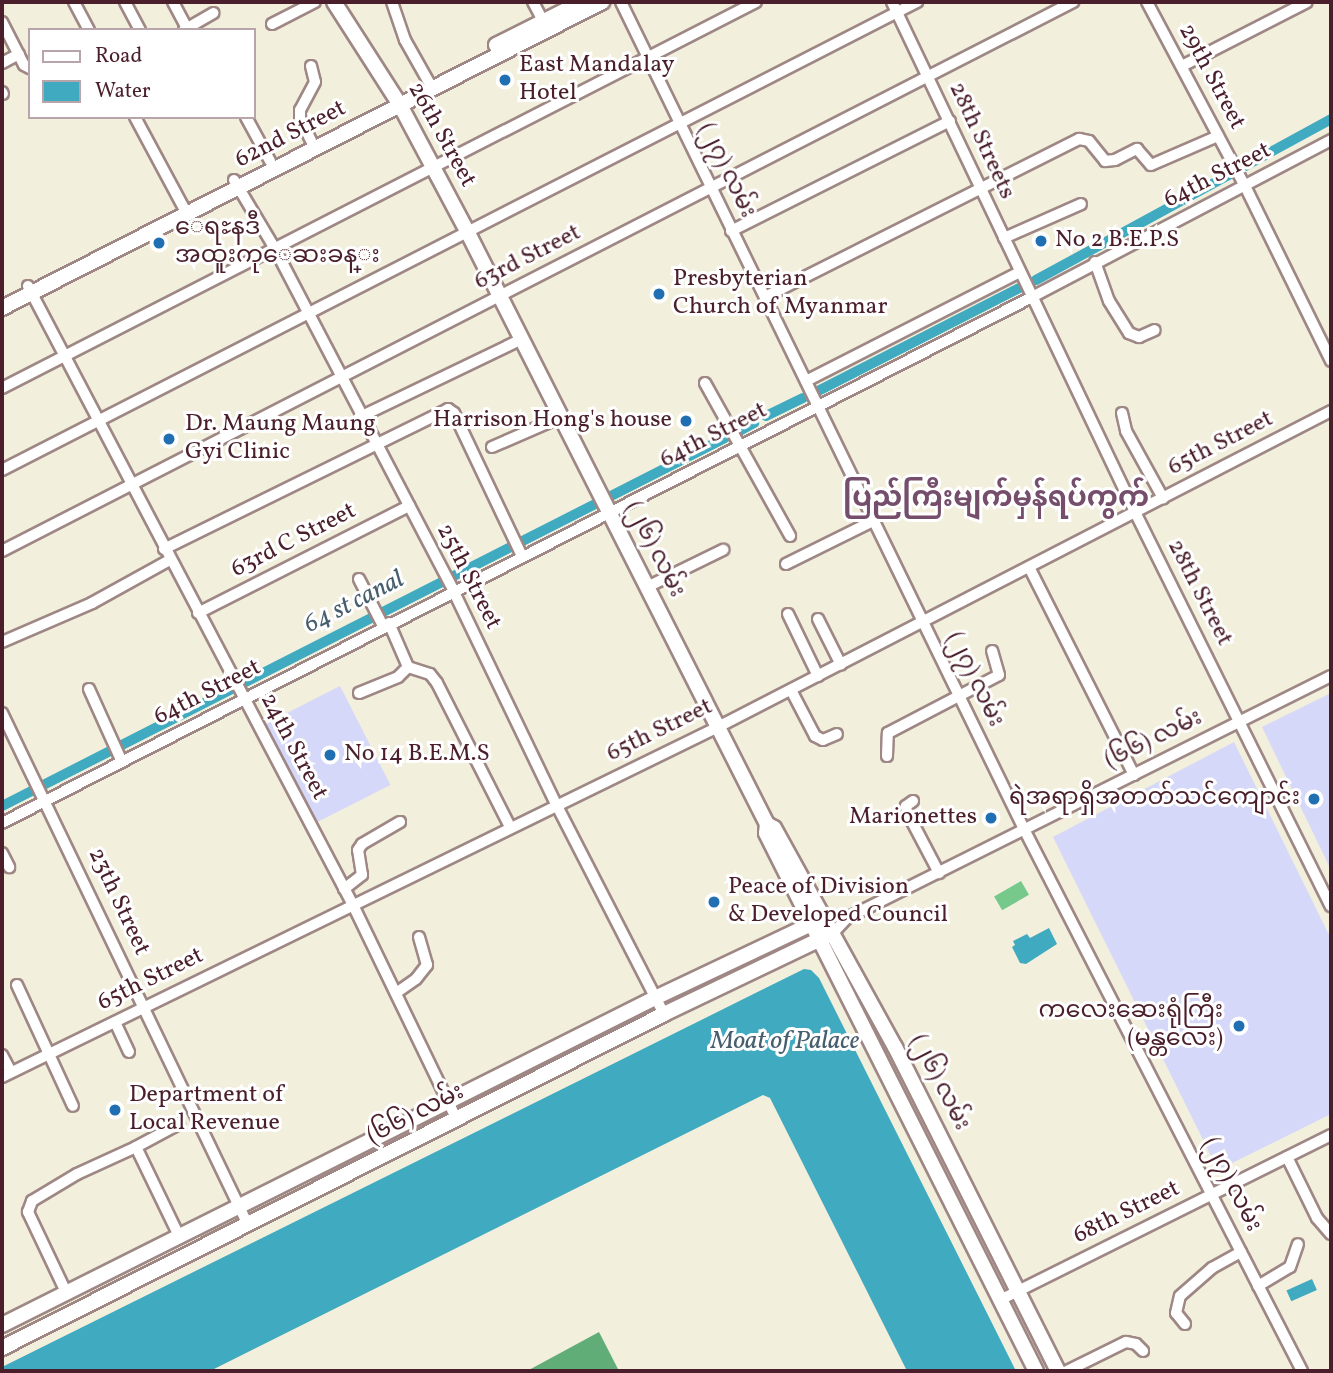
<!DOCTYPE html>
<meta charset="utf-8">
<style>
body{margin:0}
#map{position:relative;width:1333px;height:1373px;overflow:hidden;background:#f2efdc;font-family:Vollkorn,"Noto Sans Myanmar",serif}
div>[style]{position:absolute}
.built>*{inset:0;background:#d5d8f9;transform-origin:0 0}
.green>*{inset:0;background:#77c98b;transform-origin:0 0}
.forest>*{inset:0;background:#61ad77}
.water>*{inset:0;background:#40aac0;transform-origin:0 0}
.canal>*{height:10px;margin:-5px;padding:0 5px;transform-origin:5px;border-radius:5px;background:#40aac0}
.roads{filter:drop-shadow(2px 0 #9e8784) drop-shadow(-2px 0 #9e8784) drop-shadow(0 2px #9e8784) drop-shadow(0 -2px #9e8784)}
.minor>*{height:10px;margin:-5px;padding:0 5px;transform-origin:5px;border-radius:5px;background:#fff}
.major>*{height:14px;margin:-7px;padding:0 7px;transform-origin:7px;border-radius:7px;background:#fff}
.dots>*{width:19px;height:19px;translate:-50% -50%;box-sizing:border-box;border:4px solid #fff;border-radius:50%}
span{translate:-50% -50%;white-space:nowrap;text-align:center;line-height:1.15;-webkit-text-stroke:6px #fff;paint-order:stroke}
.poi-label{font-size:24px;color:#4a1f2b}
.left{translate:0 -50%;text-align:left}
.right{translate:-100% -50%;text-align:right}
.street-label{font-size:24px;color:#4a1f2b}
.water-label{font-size:26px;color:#465e6e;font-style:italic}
.quarter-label{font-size:28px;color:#754e6c;font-weight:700}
.frame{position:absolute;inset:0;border:4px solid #4a1f2b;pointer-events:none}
.legend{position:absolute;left:28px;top:28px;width:228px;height:91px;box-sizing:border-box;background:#fff;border:2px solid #b7a5aa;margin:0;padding:9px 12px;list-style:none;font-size:21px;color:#4a1f2b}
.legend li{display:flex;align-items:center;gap:14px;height:35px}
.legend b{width:35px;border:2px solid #b7a5aa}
</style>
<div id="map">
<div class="built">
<i style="left:340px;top:686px;width:111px;height:83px;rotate:63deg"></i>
<i style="clip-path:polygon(1331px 693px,1331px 870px,1262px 727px)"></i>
<i style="clip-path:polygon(1234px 742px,1331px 939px,1331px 1114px,1218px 1170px,1053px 837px)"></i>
</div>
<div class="green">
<i style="left:1021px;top:881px;width:16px;height:31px;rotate:60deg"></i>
</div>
<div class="forest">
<i style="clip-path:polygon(599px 1332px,619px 1371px,527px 1371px)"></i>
</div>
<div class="water">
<i style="clip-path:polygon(1049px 928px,1057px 944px,1026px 964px,1020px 963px,1012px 947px,1015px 945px,1013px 941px,1027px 934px,1030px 938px)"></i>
<i style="clip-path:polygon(804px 969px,811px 970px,819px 978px,1016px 1371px,907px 1371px,770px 1098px,763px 1095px,210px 1371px,2px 1371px,2px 1367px)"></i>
<i style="left:1312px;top:1279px;width:12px;height:28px;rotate:66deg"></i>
</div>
<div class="canal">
<i style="left:1036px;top:280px;width:336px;rotate:-28.6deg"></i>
<i style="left:820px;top:390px;width:224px;rotate:-27.1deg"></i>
<i style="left:766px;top:416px;width:41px;rotate:-25.9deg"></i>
<i style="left:741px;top:430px;width:15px;rotate:-28deg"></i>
<i style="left:2px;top:806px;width:811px;rotate:-26.98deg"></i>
</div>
<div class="roads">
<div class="minor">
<i style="left:74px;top:2px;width:32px;rotate:62deg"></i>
<i style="left:125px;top:2px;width:32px;rotate:62deg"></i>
<i style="left:173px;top:2px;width:32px;rotate:62deg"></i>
<i style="left:392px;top:2px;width:40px;rotate:71.1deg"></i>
<i style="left:405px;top:40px;width:55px;rotate:60.6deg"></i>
<i style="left:533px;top:2px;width:30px;rotate:62deg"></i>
<i style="left:621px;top:2px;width:922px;rotate:64.02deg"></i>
<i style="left:1025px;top:831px;width:607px;rotate:62.84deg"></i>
<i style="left:892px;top:2px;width:565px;rotate:64.52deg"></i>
<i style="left:1135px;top:512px;width:440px;rotate:63.6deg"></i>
<i style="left:1147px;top:2px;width:208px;rotate:62deg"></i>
<i style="left:1245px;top:186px;width:195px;rotate:63.8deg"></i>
<i style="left:2px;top:22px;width:48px;rotate:62.9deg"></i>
<i style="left:24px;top:65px;width:7px;rotate:27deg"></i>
<i style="left:272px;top:24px;width:48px;rotate:-27.1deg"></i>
<i style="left:184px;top:30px;width:34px;rotate:-30deg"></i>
<i style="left:2px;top:63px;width:19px;rotate:-28deg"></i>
<i style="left:311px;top:66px;width:16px;rotate:76deg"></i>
<i style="left:315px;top:82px;width:32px;rotate:118deg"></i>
<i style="left:300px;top:110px;width:8px;rotate:90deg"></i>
<i style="left:300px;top:118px;width:25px;rotate:64deg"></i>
<i style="left:1182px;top:66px;width:140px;rotate:-27.1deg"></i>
<i style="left:2px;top:92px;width:2px;rotate:63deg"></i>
<i style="left:135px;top:117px;width:110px;rotate:61.8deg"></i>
<i style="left:246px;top:117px;width:50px;rotate:61.4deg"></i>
<i style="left:234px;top:180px;width:78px;rotate:59.2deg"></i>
<i style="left:274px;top:247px;width:387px;rotate:62.4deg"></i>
<i style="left:453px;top:590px;width:237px;rotate:64.3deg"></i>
<i style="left:556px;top:804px;width:236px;rotate:62.8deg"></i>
<i style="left:731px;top:231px;width:245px;rotate:-26.7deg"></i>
<i style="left:1004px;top:238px;width:84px;rotate:-23.8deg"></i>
<i style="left:1095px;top:262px;width:41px;rotate:70.3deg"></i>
<i style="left:1109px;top:301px;width:38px;rotate:58deg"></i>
<i style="left:1129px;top:333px;width:11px;rotate:22deg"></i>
<i style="left:1139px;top:337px;width:17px;rotate:-24deg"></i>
<i style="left:28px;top:286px;width:699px;rotate:62.3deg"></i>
<i style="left:353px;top:905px;width:239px;rotate:64.2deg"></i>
<i style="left:765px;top:297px;width:352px;rotate:-26.7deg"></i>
<i style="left:1079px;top:139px;width:10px;rotate:11deg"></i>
<i style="left:1089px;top:141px;width:26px;rotate:51deg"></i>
<i style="left:1105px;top:161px;width:10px;rotate:-6deg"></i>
<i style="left:1115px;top:160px;width:25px;rotate:-27deg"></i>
<i style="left:1137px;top:149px;width:21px;rotate:49deg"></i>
<i style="left:1151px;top:165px;width:73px;rotate:-23.4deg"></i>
<i style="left:806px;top:381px;width:240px;rotate:-27deg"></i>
<i style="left:705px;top:383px;width:175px;rotate:60.9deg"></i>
<i style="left:2px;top:388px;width:847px;rotate:-27.11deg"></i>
<i style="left:1122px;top:413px;width:18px;rotate:77deg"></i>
<i style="left:1126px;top:431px;width:77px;rotate:61.1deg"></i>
<i style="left:362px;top:416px;width:178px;rotate:-25.7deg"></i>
<i style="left:492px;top:447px;width:75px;rotate:-23.5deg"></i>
<i style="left:2px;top:470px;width:1028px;rotate:-27.09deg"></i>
<i style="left:164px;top:549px;width:317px;rotate:-26.2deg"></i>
<i style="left:448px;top:409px;width:7px;rotate:34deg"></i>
<i style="left:454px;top:413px;width:158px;rotate:64.6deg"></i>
<i style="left:2px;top:551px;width:1204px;rotate:-27.14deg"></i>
<i style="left:786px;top:564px;width:97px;rotate:-26.3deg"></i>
<i style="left:1029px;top:567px;width:233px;rotate:63.2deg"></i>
<i style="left:359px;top:579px;width:53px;rotate:62.9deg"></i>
<i style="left:647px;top:587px;width:85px;rotate:-26deg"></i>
<i style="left:198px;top:613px;width:237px;rotate:-26.9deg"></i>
<i style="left:788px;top:614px;width:69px;rotate:64.2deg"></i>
<i style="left:818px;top:619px;width:51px;rotate:63.4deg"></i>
<i style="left:389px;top:623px;width:48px;rotate:66.6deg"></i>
<i style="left:408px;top:667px;width:23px;rotate:18deg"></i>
<i style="left:430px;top:674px;width:11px;rotate:52deg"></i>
<i style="left:437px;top:683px;width:161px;rotate:63.1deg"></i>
<i style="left:2px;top:642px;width:98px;rotate:-23.4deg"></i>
<i style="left:92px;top:603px;width:89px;rotate:-28.9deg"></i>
<i style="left:89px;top:689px;width:80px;rotate:65.7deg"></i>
<i style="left:791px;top:690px;width:52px;rotate:62.4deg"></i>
<i style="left:815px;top:736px;width:9px;rotate:27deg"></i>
<i style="left:823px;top:740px;width:15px;rotate:-23deg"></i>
<i style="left:359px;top:693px;width:42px;rotate:-22.3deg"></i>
<i style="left:398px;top:677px;width:14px;rotate:-45deg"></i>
<i style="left:2px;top:713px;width:566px;rotate:64.34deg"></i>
<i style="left:887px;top:756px;width:23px;rotate:-88deg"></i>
<i style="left:888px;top:733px;width:125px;rotate:-27.6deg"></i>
<i style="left:999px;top:675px;width:25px;rotate:-106deg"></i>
<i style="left:913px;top:801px;width:9px;rotate:144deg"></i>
<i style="left:906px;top:806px;width:6px;rotate:81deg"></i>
<i style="left:907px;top:812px;width:69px;rotate:62.3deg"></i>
<i style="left:2px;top:823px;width:1157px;rotate:-27.05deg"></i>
<i style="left:1032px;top:297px;width:338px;rotate:-27.7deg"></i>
<i style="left:2px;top:853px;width:16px;rotate:63deg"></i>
<i style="left:344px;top:889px;width:23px;rotate:-38deg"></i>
<i style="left:362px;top:875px;width:25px;rotate:-99deg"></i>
<i style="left:358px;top:850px;width:7px;rotate:-56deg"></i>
<i style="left:362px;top:844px;width:44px;rotate:-30.1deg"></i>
<i style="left:833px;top:933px;width:21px;rotate:-47deg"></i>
<i style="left:847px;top:918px;width:541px;rotate:-26.57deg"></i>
<i style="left:17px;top:985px;width:133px;rotate:65.2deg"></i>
<i style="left:396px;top:993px;width:24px;rotate:-35deg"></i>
<i style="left:416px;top:979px;width:18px;rotate:-52deg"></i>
<i style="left:427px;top:965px;width:29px;rotate:-106deg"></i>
<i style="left:115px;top:1022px;width:33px;rotate:65deg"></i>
<i style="left:2px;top:1055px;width:19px;rotate:62deg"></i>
<i style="left:2px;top:1077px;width:797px;rotate:-26.05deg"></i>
<i style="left:718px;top:727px;width:690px;rotate:-27.27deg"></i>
<i style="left:136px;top:1147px;width:49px;rotate:-28.1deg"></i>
<i style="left:1287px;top:1157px;width:68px;rotate:63.8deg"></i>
<i style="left:1317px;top:1218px;width:21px;rotate:49deg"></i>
<i style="left:1258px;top:1286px;width:37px;rotate:-31deg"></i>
<i style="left:1290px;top:1267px;width:24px;rotate:-71deg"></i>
<i style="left:66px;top:1292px;width:89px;rotate:-115.4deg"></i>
<i style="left:28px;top:1212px;width:12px;rotate:-70deg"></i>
<i style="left:32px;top:1201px;width:52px;rotate:-31deg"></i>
<i style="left:77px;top:1174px;width:65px;rotate:-24.6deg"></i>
<i style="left:136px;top:1147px;width:99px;rotate:64.2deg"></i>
<i style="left:1000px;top:1300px;width:370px;rotate:-26.5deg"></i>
<i style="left:1185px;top:1324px;width:14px;rotate:-129deg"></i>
<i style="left:1176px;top:1313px;width:17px;rotate:-77deg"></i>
<i style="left:1180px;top:1296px;width:43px;rotate:-41.2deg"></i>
<i style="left:1212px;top:1268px;width:33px;rotate:-29deg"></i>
<i style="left:1067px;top:1371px;width:66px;rotate:-26.2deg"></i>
<i style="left:1126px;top:1342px;width:10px;rotate:11deg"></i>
<i style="left:1136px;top:1344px;width:10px;rotate:45deg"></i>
</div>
<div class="major">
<i style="left:334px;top:2px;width:122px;rotate:57.3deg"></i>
<i style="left:400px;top:105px;width:143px;rotate:62deg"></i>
<i style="left:467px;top:231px;width:665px;rotate:63.17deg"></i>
<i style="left:767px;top:824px;width:8px;rotate:30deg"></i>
<i style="left:774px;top:828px;width:250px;rotate:61.1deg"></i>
<i style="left:895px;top:1047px;width:363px;rotate:63.3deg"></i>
<i style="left:496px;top:45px;width:92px;rotate:-26.6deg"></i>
<i style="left:2px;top:308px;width:674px;rotate:-27.02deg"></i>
<i style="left:767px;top:824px;width:9px;rotate:96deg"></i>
<i style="left:766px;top:833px;width:602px;rotate:63.35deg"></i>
<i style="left:2px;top:1325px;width:733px;rotate:-26.6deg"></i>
<i style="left:657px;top:997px;width:185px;rotate:-25.3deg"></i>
<i style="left:2px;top:1348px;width:741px;rotate:-26.77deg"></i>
<i style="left:664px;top:1014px;width:187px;rotate:-25.6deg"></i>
</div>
</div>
<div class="dots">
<i style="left:505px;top:80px;background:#1f6fb2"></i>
<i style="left:1041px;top:241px;background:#1f6fb2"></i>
<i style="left:159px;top:243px;background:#1f6fb2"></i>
<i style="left:659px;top:294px;background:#1f6fb2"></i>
<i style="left:686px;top:421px;background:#1f6fb2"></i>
<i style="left:169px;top:439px;background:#1f6fb2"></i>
<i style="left:330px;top:755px;background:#1f6fb2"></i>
<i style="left:1314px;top:799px;background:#1f6fb2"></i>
<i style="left:991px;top:818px;background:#1f6fb2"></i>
<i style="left:714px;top:902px;background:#1f6fb2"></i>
<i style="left:1239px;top:1026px;background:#1f6fb2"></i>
<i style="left:115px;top:1110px;background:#1f6fb2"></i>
</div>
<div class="poi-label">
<span class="left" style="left:519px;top:80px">East Mandalay<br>Hotel</span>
<span class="left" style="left:175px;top:243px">ေရႊနဒီ<br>အထူးကုေဆးခန္း</span>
<span class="left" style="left:1055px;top:241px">No 2 B.E.P.S</span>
<span class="left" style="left:673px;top:294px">Presbyterian<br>Church of Myanmar</span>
<span class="right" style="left:672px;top:421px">Harrison Hong's house</span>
<span class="left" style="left:185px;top:439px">Dr. Maung Maung<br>Gyi Clinic</span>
<span class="left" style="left:344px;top:755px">No 14 B.E.M.S</span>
<span class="right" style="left:1300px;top:799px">ရဲအရာရှိအတတ်သင်ကျောင်း</span>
<span class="right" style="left:977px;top:818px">Marionettes</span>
<span class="left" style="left:728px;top:902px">Peace of Division<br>&amp; Developed Council</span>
<span class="right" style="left:1223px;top:1026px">ကလေးဆေးရုံကြီး<br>(မန္တလေး)</span>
<span class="left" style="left:129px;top:1110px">Department of<br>Local Revenue</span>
</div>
<div class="street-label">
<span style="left:1211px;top:77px;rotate:62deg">29th Street</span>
<span style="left:291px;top:135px;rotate:-27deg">62nd Street</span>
<span style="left:441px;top:135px;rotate:61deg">26th Street</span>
<span style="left:981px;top:141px;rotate:65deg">28th Streets</span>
<span style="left:726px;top:171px;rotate:64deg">(၂၇) လမ်း</span>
<span style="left:1218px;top:176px;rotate:-27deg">64th Street</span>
<span style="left:528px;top:258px;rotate:-27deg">63rd Street</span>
<span style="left:714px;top:436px;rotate:-27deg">64th Street</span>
<span style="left:1221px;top:444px;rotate:-27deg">65th Street</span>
<span style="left:294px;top:541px;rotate:-27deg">63rd C Street</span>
<span style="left:654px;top:550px;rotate:63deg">(၂၆) လမ်း</span>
<span style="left:468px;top:577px;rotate:63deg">25th Street</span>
<span style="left:1199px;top:593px;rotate:63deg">28th Street</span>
<span style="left:974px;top:680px;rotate:64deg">(၂၇) လမ်း</span>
<span style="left:208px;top:693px;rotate:-27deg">64th Street</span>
<span style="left:660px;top:731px;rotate:-26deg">65th Street</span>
<span style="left:1154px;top:740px;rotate:-26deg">(၆၆) လမ်း</span>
<span style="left:293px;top:747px;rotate:62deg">24th Street</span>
<span style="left:118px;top:902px;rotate:65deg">23th Street</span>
<span style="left:151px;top:980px;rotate:-26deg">65th Street</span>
<span style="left:939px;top:1083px;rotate:63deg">(၂၆) လမ်း</span>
<span style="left:416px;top:1115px;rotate:-27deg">(၆၆) လမ်း</span>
<span style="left:1231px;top:1185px;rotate:63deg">(၂၇) လမ်း</span>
<span style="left:1127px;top:1213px;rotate:-26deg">68th Street</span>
</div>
<div class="water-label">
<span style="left:354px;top:603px;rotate:-27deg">64 st canal</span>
<span style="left:785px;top:1042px">Moat of Palace</span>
</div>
<div class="quarter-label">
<span style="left:996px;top:499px">ပြည်ကြီးမျက်မှန်ရပ်ကွက်</span>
</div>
<div class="frame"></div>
<ul class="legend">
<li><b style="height:9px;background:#fff"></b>Road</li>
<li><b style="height:19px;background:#40aac0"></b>Water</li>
</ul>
</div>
